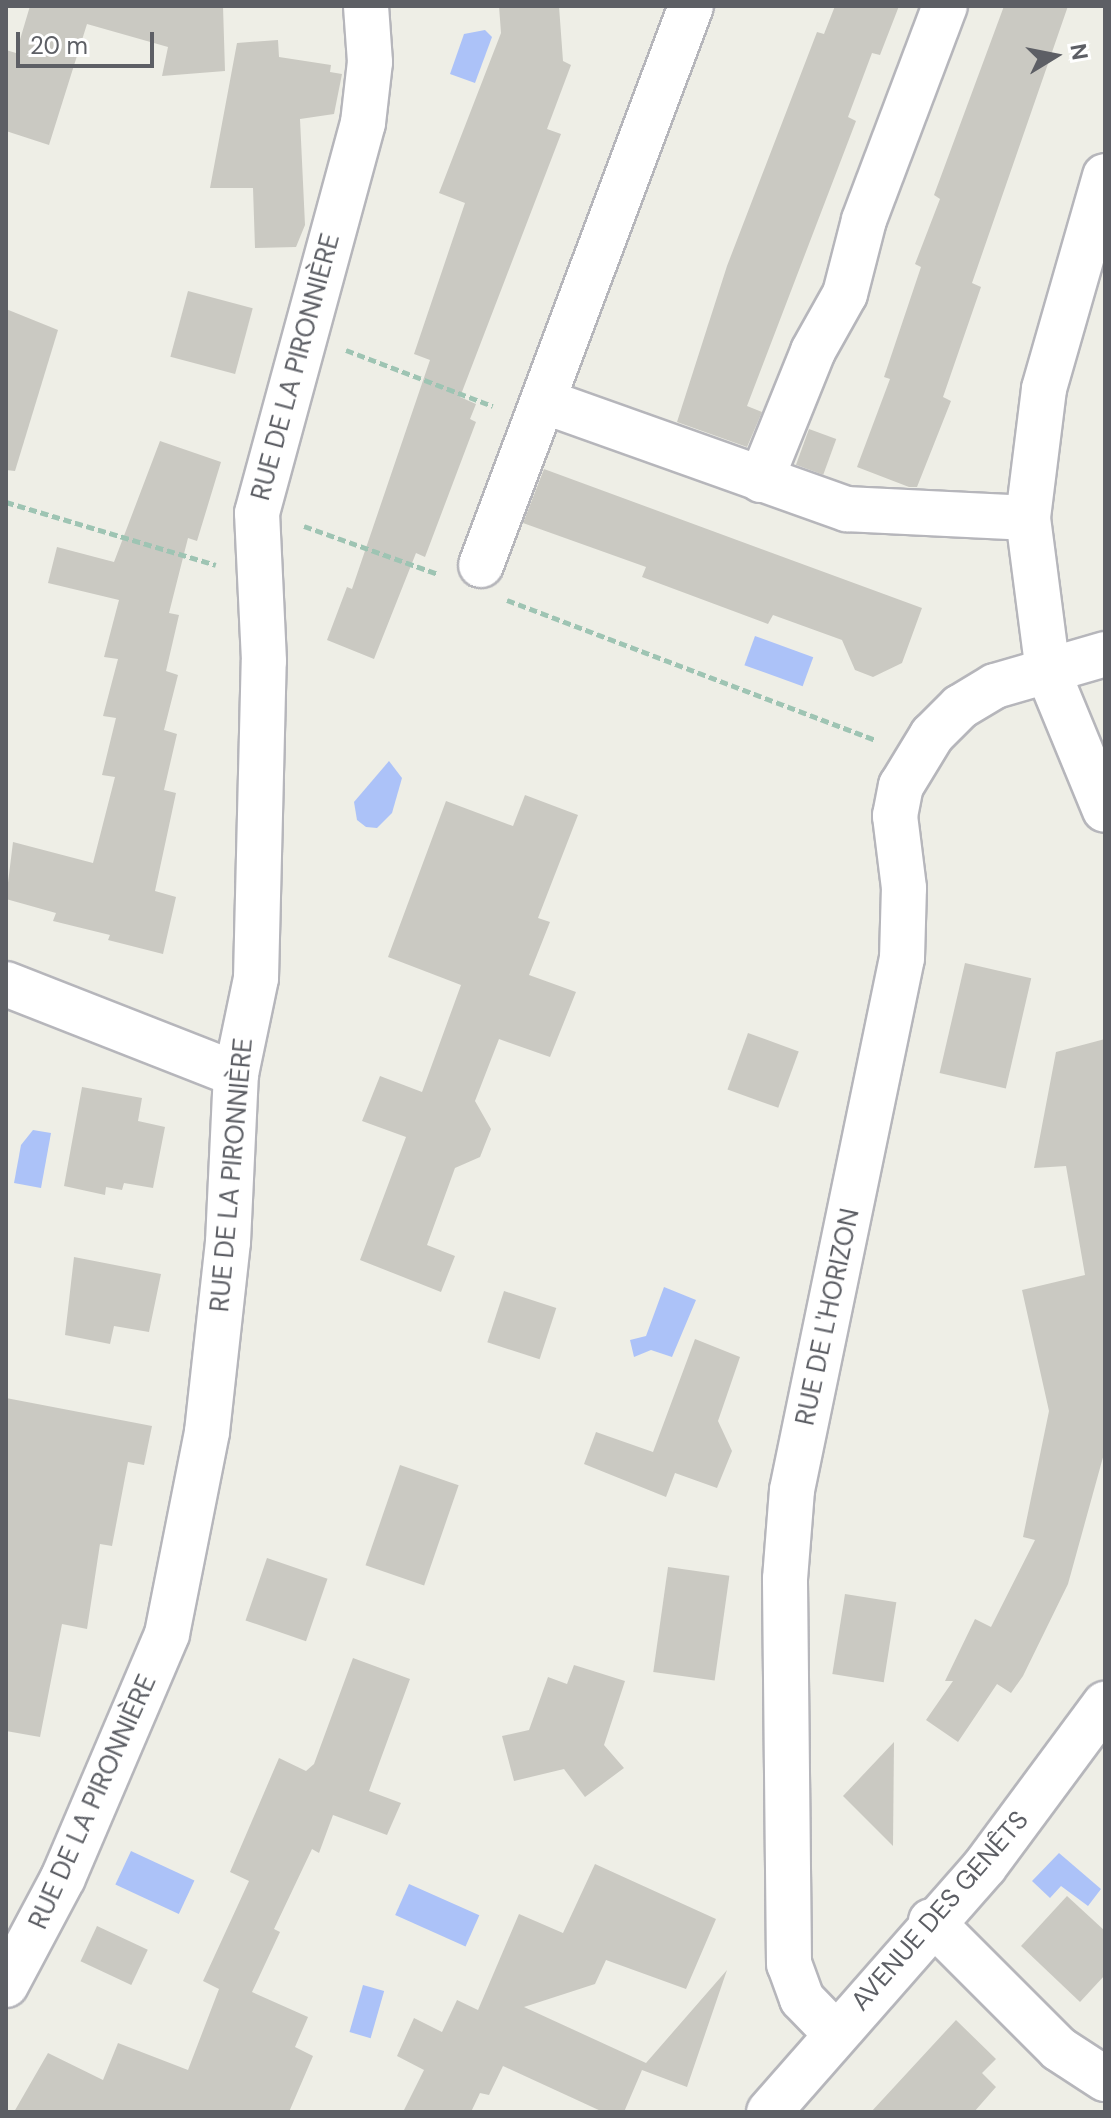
<!DOCTYPE html>
<meta charset="utf-8">
<style>
body{margin:0}
#map{position:relative;width:1111px;height:2118px;overflow:hidden;background:#eeeee6;font-family:"DM Sans",sans-serif}
div>[style]{position:absolute}
.water>*{inset:0;background:#acc2f8;transform-origin:0 0}
.building>*{inset:0;background:#cac9c2;transform-origin:0 0}
.path>*{height:5px;margin-top:-2.5px;transform-origin:0;background:repeating-linear-gradient(90deg,#9ec4b3 0 8px,transparent 0 12px)}
.roads{filter:drop-shadow(2px 0 #b6b6bb) drop-shadow(-2px 0 #b6b6bb) drop-shadow(0 2px #b6b6bb) drop-shadow(0 -2px #b6b6bb)}
.minor>*{height:44px;margin:-22px;padding:0 22px;transform-origin:22px;border-radius:22px;background:#fff}
span{translate:-50% -50%;white-space:nowrap;text-align:center;line-height:1.15;-webkit-text-stroke:6px #fff;paint-order:stroke}
.street-label{font-size:26px;color:#5d5f65}
.frame{position:absolute;inset:0;border:8px solid #5d5f65;pointer-events:none}
.north{position:absolute;left:1015px;top:16px;width:80px;height:80px;-webkit-text-stroke:6px #fff;paint-order:stroke;rotate:80deg;font-size:22px;font-weight:700;line-height:32px;text-align:center;color:#5d5f65}
.north::after{content:'';display:block;margin:auto;width:28px;height:36px;background:#5d5f65;clip-path:polygon(50% 0,100% 100%,50% 72%,0 100%)}
.scale{position:absolute;left:16px;top:32px;width:138px;height:36px;box-sizing:border-box;border:4px solid #5d5f65;border-top:0;padding-left:10px;font-size:24px;line-height:28px;white-space:nowrap;color:#5d5f65;-webkit-text-stroke:6px #fff;paint-order:stroke}
</style>
<div id="map">
<div class="water">
<i style="clip-path:polygon(485px 30px,492px 37px,475px 83px,450px 74px,464px 34px)"></i>
<i style="left:755px;top:636px;width:62px;height:31px;rotate:20deg"></i>
<i style="clip-path:polygon(389px 761px,402px 778px,392px 813px,377px 828px,366px 827px,357px 820px,354px 802px)"></i>
<i style="clip-path:polygon(33px 1130px,51px 1133px,41px 1188px,14px 1183px,21px 1145px)"></i>
<i style="clip-path:polygon(664px 1287px,696px 1300px,672px 1357px,651px 1350px,634px 1357px,630px 1340px,646px 1336px)"></i>
<i style="left:131px;top:1851px;width:70px;height:37px;rotate:25deg"></i>
<i style="clip-path:polygon(1059px 1853px,1101px 1889px,1088px 1906px,1061px 1886px,1050px 1898px,1032px 1881px)"></i>
<i style="left:409px;top:1884px;width:77px;height:34px;rotate:24deg"></i>
<i style="left:363px;top:1985px;width:22px;height:49px;rotate:16deg"></i>
</div>
<div class="building">
<i style="clip-path:polygon(30px 6px,223px 6px,225px 71px,162px 76px,168px 47px,87px 24px,49px 145px,6px 131px,6px 50px,16px 53px)"></i>
<i style="clip-path:polygon(499px 6px,559px 6px,563px 61px,571px 65px,547px 129px,561px 134px,460px 397px,476px 404px,470px 419px,476px 422px,425px 557px,416px 553px,374px 659px,327px 640px,347px 587px,352px 589px,430px 360px,414px 354px,465px 203px,439px 193px,501px 33px)"></i>
<i style="clip-path:polygon(835px 6px,899px 6px,880px 55px,872px 53px,848px 117px,856px 121px,747px 406px,762px 412px,747px 447px,677px 422px,727px 266px,817px 32px,824px 34px)"></i>
<i style="clip-path:polygon(1004px 6px,1068px 6px,972px 283px,981px 287px,943px 397px,951px 401px,917px 487px,909px 487px,857px 467px,890px 379px,884px 377px,921px 267px,915px 264px,940px 199px,934px 195px)"></i>
<i style="clip-path:polygon(278px 40px,279px 57px,331px 65px,330px 72px,342px 74px,334px 114px,300px 119px,305px 225px,296px 247px,255px 248px,253px 188px,210px 188px,237px 43px)"></i>
<i style="left:188px;top:291px;width:67px;height:68px;rotate:15deg"></i>
<i style="clip-path:polygon(6px 309px,58px 330px,15px 471px,6px 470px)"></i>
<i style="left:809px;top:429px;width:29px;height:38px;rotate:20deg"></i>
<i style="clip-path:polygon(160px 441px,221px 462px,197px 541px,188px 538px,169px 613px,179px 615px,166px 671px,178px 675px,164px 730px,177px 734px,164px 790px,176px 793px,155px 891px,176px 897px,163px 954px,108px 940px,110px 935px,53px 921px,56px 913px,6px 899px,13px 842px,93px 863px,115px 777px,102px 775px,116px 718px,103px 716px,118px 659px,104px 657px,119px 600px,48px 583px,57px 547px,114px 562px)"></i>
<i style="clip-path:polygon(544px 469px,922px 608px,902px 663px,873px 677px,855px 670px,842px 640px,773px 615px,768px 624px,642px 577px,646px 567px,523px 523px)"></i>
<i style="clip-path:polygon(525px 795px,578px 815px,538px 918px,550px 922px,529px 975px,576px 992px,550px 1057px,499px 1039px,475px 1101px,491px 1129px,480px 1157px,455px 1168px,427px 1245px,455px 1256px,441px 1292px,360px 1260px,406px 1137px,362px 1121px,380px 1076px,422px 1092px,461px 985px,388px 957px,446px 801px,513px 826px)"></i>
<i style="left:965px;top:963px;width:68px;height:113px;rotate:13deg"></i>
<i style="left:748px;top:1033px;width:54px;height:60px;rotate:20deg"></i>
<i style="clip-path:polygon(1105px 1039px,1105px 1450px,1068px 1584px,1023px 1676px,1011px 1693px,997px 1684px,958px 1742px,926px 1720px,953px 1681px,945px 1681px,975px 1619px,991px 1627px,1035px 1540px,1023px 1537px,1049px 1411px,1022px 1290px,1085px 1275px,1066px 1166px,1034px 1168px,1056px 1052px)"></i>
<i style="clip-path:polygon(82px 1087px,142px 1098px,138px 1121px,165px 1127px,153px 1188px,124px 1183px,122px 1190px,106px 1187px,105px 1195px,64px 1186px)"></i>
<i style="clip-path:polygon(74px 1257px,161px 1274px,149px 1332px,114px 1326px,110px 1344px,65px 1335px)"></i>
<i style="left:504px;top:1291px;width:55px;height:54px;rotate:18deg"></i>
<i style="clip-path:polygon(695px 1339px,740px 1357px,718px 1421px,732px 1451px,717px 1488px,675px 1473px,666px 1497px,584px 1464px,596px 1432px,653px 1452px)"></i>
<i style="clip-path:polygon(6px 1398px,152px 1426px,144px 1465px,128px 1462px,112px 1546px,100px 1544px,87px 1629px,62px 1624px,40px 1737px,6px 1731px)"></i>
<i style="left:400px;top:1465px;width:62px;height:106px;rotate:19deg"></i>
<i style="left:267px;top:1558px;width:64px;height:66px;rotate:19deg"></i>
<i style="left:668px;top:1567px;width:62px;height:106px;rotate:8deg"></i>
<i style="left:845px;top:1594px;width:52px;height:81px;rotate:9deg"></i>
<i style="clip-path:polygon(353px 1658px,410px 1679px,369px 1791px,401px 1803px,387px 1835px,333px 1815px,319px 1853px,312px 1849px,274px 1929px,280px 1932px,252px 1992px,308px 2017px,295px 2047px,313px 2056px,289px 2112px,14px 2112px,48px 2053px,103px 2080px,118px 2043px,188px 2070px,219px 1989px,203px 1981px,249px 1881px,230px 1872px,279px 1758px,306px 1771px,314px 1764px)"></i>
<i style="clip-path:polygon(574px 1665px,625px 1681px,604px 1745px,624px 1768px,585px 1797px,564px 1769px,514px 1781px,502px 1736px,529px 1730px,548px 1677px,567px 1684px)"></i>
<i style="clip-path:polygon(894px 1742px,893px 1846px,843px 1796px)"></i>
<i style="clip-path:polygon(595px 1864px,716px 1919px,686px 1989px,606px 1960px,595px 1984px,524px 2007px,646px 2063px,727px 1970px,687px 2087px,642px 2070px,624px 2112px,603px 2112px,503px 2066px,489px 2095px,480px 2093px,471px 2112px,403px 2112px,424px 2070px,397px 2056px,414px 2018px,442px 2032px,457px 2000px,478px 2010px,519px 1914px,563px 1933px)"></i>
<i style="clip-path:polygon(1067px 1896px,1105px 1931px,1105px 1975px,1080px 2002px,1021px 1946px)"></i>
<i style="left:97px;top:1926px;width:56px;height:39px;rotate:25deg"></i>
<i style="clip-path:polygon(956px 2020px,996px 2059px,982px 2073px,996px 2087px,974px 2112px,871px 2112px)"></i>
</div>
<div class="path">
<i style="left:346px;top:350px;width:157px;rotate:20.9deg"></i>
<i style="left:6px;top:502px;width:219px;rotate:16.7deg"></i>
<i style="left:304px;top:526px;width:142px;rotate:19.7deg"></i>
<i style="left:507px;top:600px;width:394px;rotate:20.8deg"></i>
</div>
<div class="roads">
<div class="minor">
<i style="left:1105px;top:176px;width:222px;rotate:106deg"></i>
<i style="left:1044px;top:389px;width:130px;rotate:97.1deg"></i>
<i style="left:1028px;top:518px;width:155px;rotate:82.6deg"></i>
<i style="left:1048px;top:672px;width:149px;rotate:67.6deg"></i>
<i style="left:543px;top:401px;width:323px;rotate:19.6deg"></i>
<i style="left:847px;top:509px;width:181px;rotate:2.8deg"></i>
<i style="left:761px;top:480px;width:139px;rotate:-68deg"></i>
<i style="left:813px;top:351px;width:65px;rotate:-60.7deg"></i>
<i style="left:845px;top:294px;width:76px;rotate:-75.6deg"></i>
<i style="left:864px;top:220px;width:229px;rotate:-69.3deg"></i>
<i style="left:481px;top:565px;width:597px;rotate:-69.41deg"></i>
<i style="left:6px;top:984px;width:247px;rotate:21.4deg"></i>
<i style="left:931px;top:1921px;width:181px;rotate:45deg"></i>
<i style="left:1059px;top:2049px;width:55px;rotate:33.1deg"></i>
<i style="left:6px;top:1985px;width:121px;rotate:-62deg"></i>
<i style="left:63px;top:1878px;width:265px;rotate:-66.9deg"></i>
<i style="left:167px;top:1634px;width:206px;rotate:-78.8deg"></i>
<i style="left:207px;top:1432px;width:191px;rotate:-83.7deg"></i>
<i style="left:228px;top:1242px;width:168px;rotate:-87.3deg"></i>
<i style="left:236px;top:1074px;width:98px;rotate:-78.2deg"></i>
<i style="left:256px;top:978px;width:317px;rotate:-88.6deg"></i>
<i style="left:264px;top:661px;width:148px;rotate:-92.7deg"></i>
<i style="left:257px;top:513px;width:404px;rotate:-74.8deg"></i>
<i style="left:363px;top:123px;width:61px;rotate:-83.5deg"></i>
<i style="left:370px;top:62px;width:56px;rotate:-94.1deg"></i>
<i style="left:834px;top:2032px;width:46px;rotate:-134.1deg"></i>
<i style="left:802px;top:1999px;width:37px;rotate:-110deg"></i>
<i style="left:789px;top:1964px;width:385px;rotate:-90.6deg"></i>
<i style="left:785px;top:1579px;width:89px;rotate:-85.5deg"></i>
<i style="left:792px;top:1490px;width:543px;rotate:-78.32deg"></i>
<i style="left:902px;top:958px;width:70px;rotate:-88.4deg"></i>
<i style="left:904px;top:888px;width:73px;rotate:-97.1deg"></i>
<i style="left:895px;top:816px;width:31px;rotate:-79deg"></i>
<i style="left:901px;top:786px;width:60px;rotate:-58.7deg"></i>
<i style="left:932px;top:735px;width:40px;rotate:-45deg"></i>
<i style="left:960px;top:707px;width:41px;rotate:-31deg"></i>
<i style="left:995px;top:686px;width:115px;rotate:-16.2deg"></i>
<i style="left:769px;top:2112px;width:327px;rotate:-48.7deg"></i>
<i style="left:985px;top:1866px;width:202px;rotate:-53.5deg"></i>
</div>
</div>
<div class="street-label">
<span style="left:296px;top:367px;rotate:-75deg">RUE DE LA PIRONNIÈRE</span>
<span style="left:232px;top:1175px;rotate:-85deg">RUE DE LA PIRONNIÈRE</span>
<span style="left:828px;top:1317px;rotate:-78deg">RUE DE L'HORIZON</span>
<span style="left:93px;top:1802px;rotate:-66deg">RUE DE LA PIRONNIÈRE</span>
<span style="left:940px;top:1911px;rotate:-49deg">AVENUE DES GENÊTS</span>
</div>
<div class="frame"></div>
<div class="north">N</div>
<div class="scale">20 m</div>
</div>
